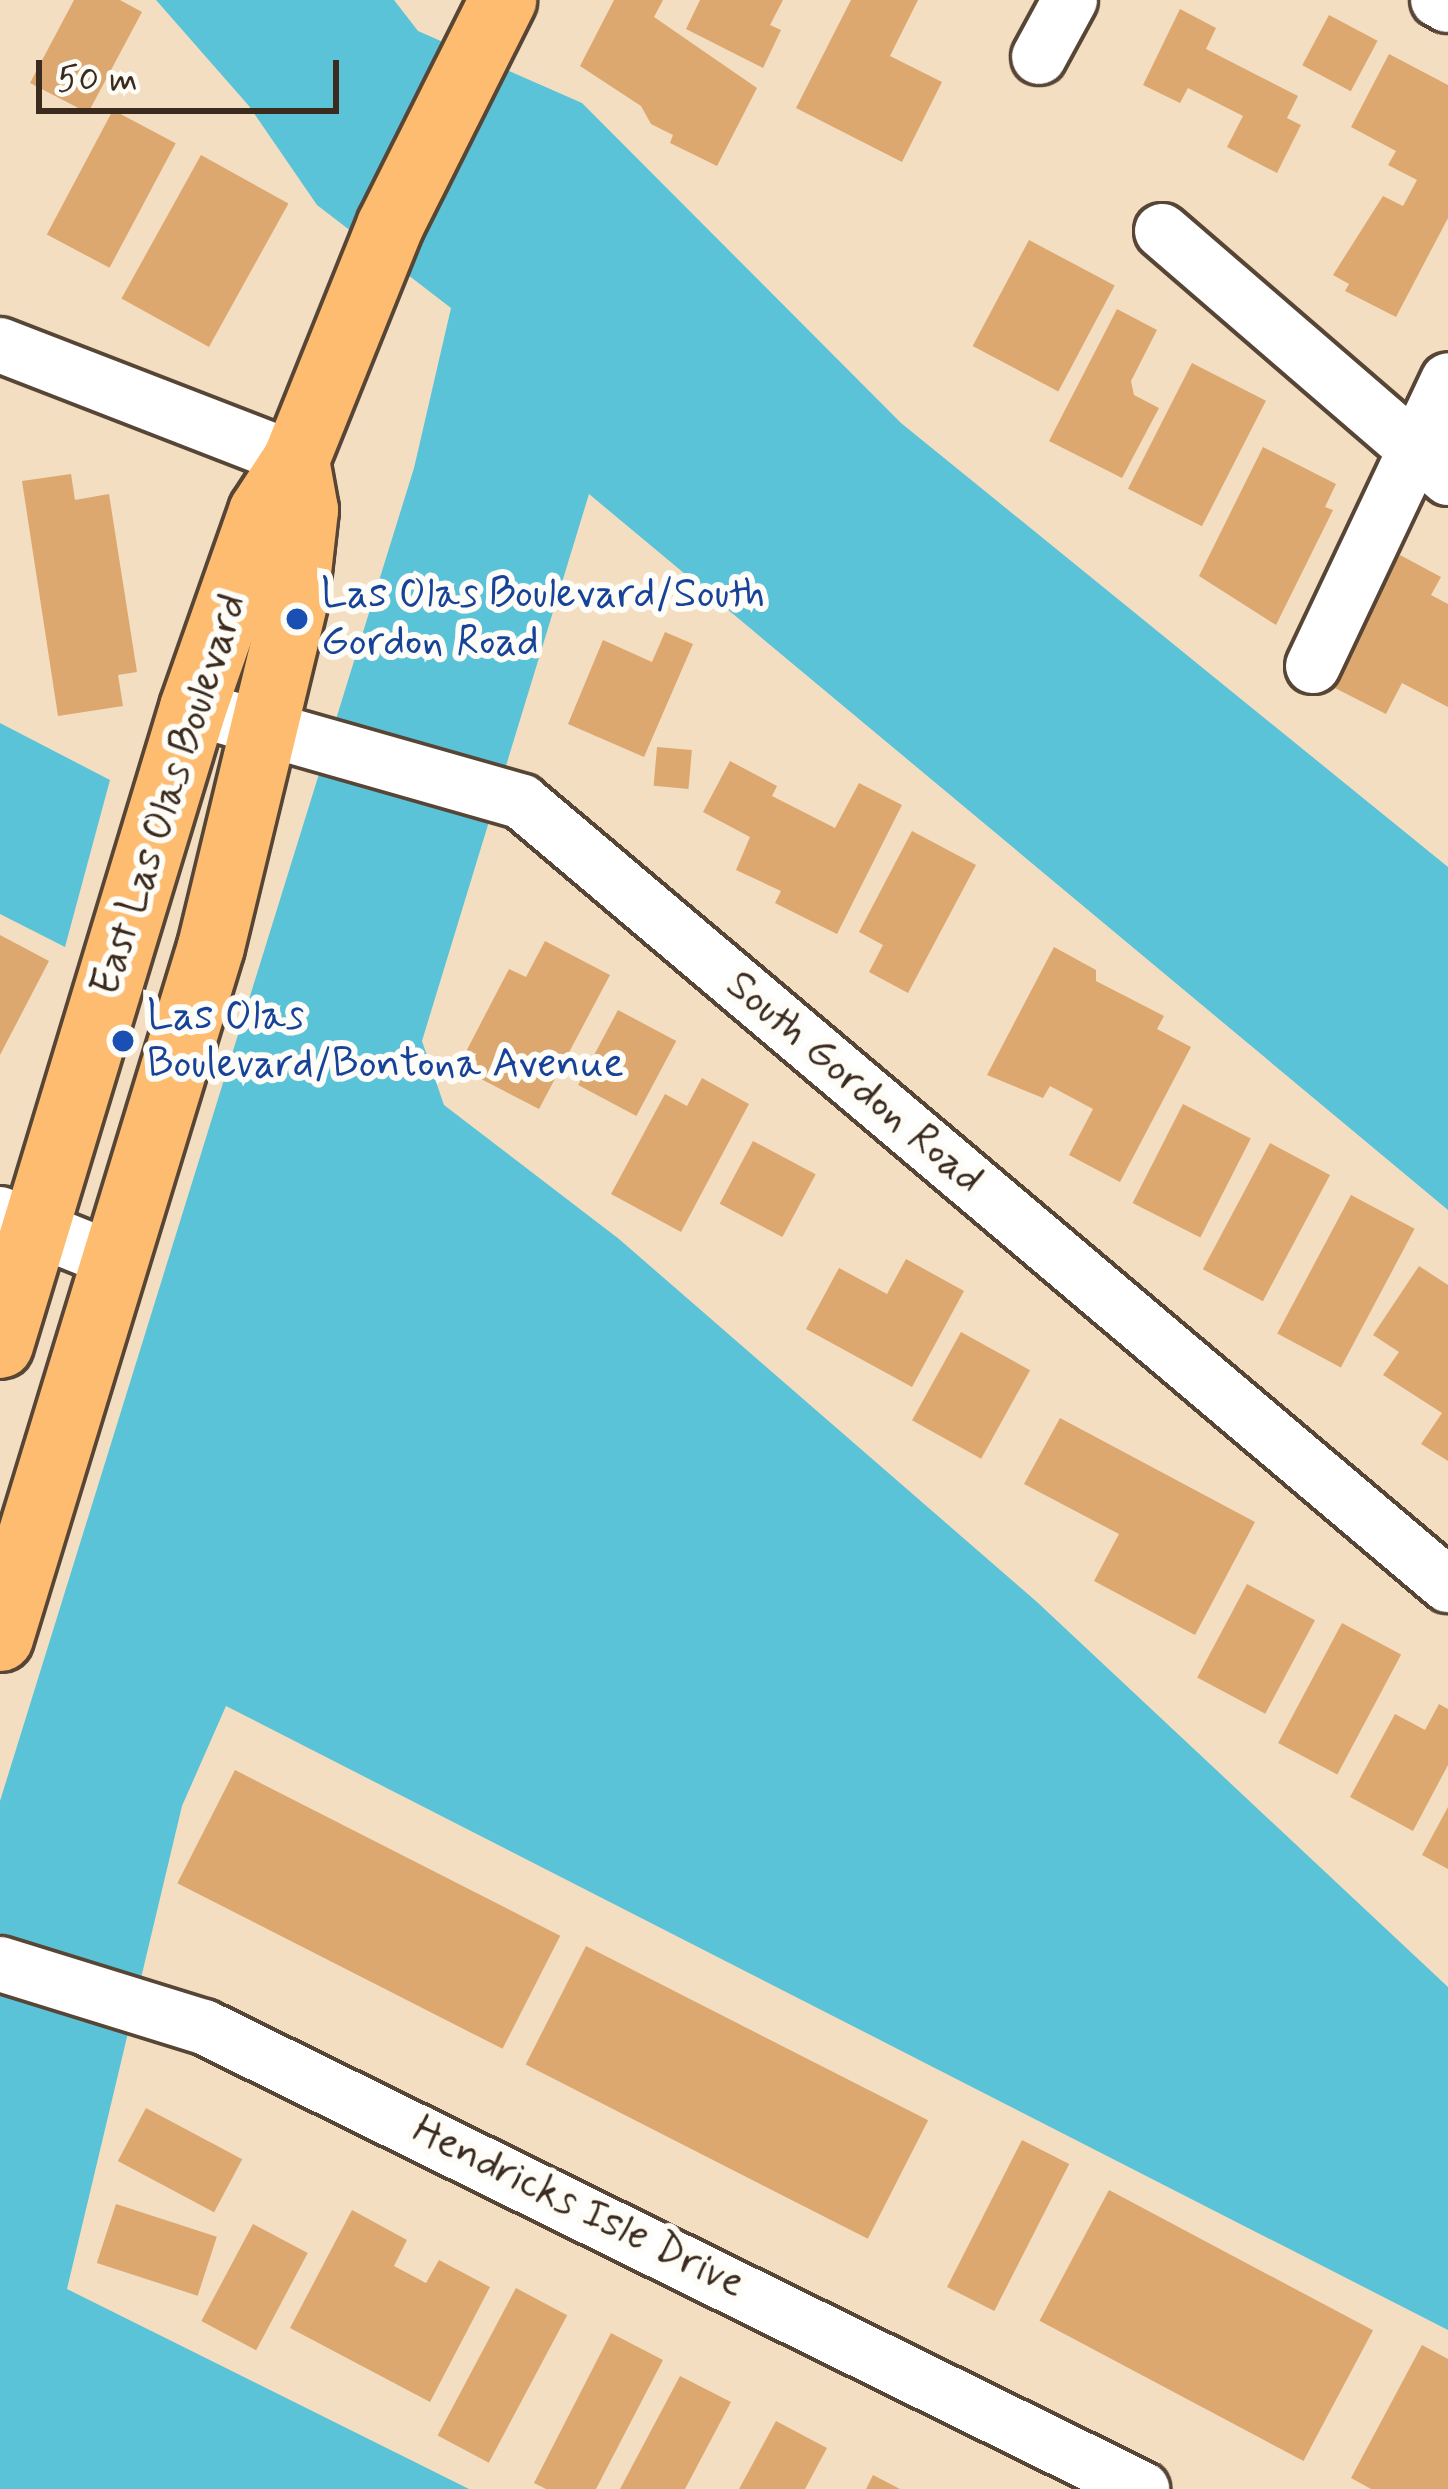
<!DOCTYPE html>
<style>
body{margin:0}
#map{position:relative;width:1448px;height:2489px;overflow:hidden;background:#f3dec1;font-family:Mynerve,sans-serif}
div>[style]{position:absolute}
.water>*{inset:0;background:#5bc3d8}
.building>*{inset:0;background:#dda870;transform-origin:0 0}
.roads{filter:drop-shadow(3px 0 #574536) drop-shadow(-3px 0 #574536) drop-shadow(0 3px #574536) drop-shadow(0 -3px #574536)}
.minor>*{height:54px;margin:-27px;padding:0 27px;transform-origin:27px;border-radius:27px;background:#fff}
.major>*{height:66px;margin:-33px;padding:0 33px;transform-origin:33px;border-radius:33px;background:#fdbc70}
.dots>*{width:33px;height:33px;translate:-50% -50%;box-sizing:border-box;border:6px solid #fdfcf7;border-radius:50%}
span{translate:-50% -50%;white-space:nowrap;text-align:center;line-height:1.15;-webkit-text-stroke:12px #fdfcf7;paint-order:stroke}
.transit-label{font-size:42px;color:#164399}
.left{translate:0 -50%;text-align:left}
.street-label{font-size:42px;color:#3b2a1e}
.scale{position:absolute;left:36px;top:60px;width:303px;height:54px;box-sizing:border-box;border:6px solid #3b2a1e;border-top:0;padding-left:15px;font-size:36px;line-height:42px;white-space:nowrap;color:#3b2a1e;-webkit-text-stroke:9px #fdfcf7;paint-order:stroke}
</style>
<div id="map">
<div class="water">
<i style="clip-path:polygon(156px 0,394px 0,418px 31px,582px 103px,901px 423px,1448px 867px,1448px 1210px,589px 494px,422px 1041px,444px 1105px,619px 1239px,1037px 1602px,1448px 1987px,1448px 2330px,226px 1706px,182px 1806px,67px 2289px,469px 2489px,0 2489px,0 1801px,414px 468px,451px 308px,317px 205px,249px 106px)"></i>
<i style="clip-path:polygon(0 723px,110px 780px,65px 947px,0 914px)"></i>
</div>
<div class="building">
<i style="clip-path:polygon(74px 0,120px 0,142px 12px,88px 113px,30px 83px)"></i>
<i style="clip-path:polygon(614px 0,663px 0,654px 17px,757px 88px,717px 166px,670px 143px,673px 135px,651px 124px,641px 106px,580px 66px)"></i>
<i style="clip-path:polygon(700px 0,783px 0,770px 25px,781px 30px,763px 68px,686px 29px)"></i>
<i style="clip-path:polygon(851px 0,918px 0,890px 56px,942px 82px,902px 162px,796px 108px)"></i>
<i style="clip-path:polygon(1180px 9px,1216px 28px,1206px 49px,1298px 96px,1287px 118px,1301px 125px,1277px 173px,1227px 147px,1243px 116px,1188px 88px,1180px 103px,1143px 85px)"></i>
<i style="left:1329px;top:15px;width:55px;height:57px;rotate:28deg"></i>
<i style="clip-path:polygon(1389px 54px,1448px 85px,1448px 218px,1396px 317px,1345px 291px,1349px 284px,1333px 275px,1383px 196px,1403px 206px,1417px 180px,1388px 165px,1396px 151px,1351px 127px)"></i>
<i style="left:113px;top:110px;width:71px;height:141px;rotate:28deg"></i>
<i style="left:201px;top:155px;width:100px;height:164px;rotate:29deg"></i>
<i style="left:1029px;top:240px;width:97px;height:120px;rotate:28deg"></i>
<i style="clip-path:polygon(1117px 309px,1157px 330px,1131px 381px,1134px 395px,1159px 408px,1122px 478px,1049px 441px)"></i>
<i style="left:1192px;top:363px;width:83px;height:141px;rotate:27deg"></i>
<i style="clip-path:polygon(1263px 447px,1336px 484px,1325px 507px,1333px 510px,1276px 625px,1199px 576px)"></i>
<i style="clip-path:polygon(71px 474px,75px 500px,109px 494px,137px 672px,118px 675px,123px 706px,58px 716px,22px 481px)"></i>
<i style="clip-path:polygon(1400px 555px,1441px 577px,1431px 595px,1448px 604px,1448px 707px,1402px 683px,1386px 714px,1325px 683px)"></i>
<i style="clip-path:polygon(665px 632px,693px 644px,644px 757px,568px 724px,603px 640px,652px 662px)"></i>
<i style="left:657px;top:747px;width:35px;height:39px;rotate:5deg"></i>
<i style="clip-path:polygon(730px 761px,777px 786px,772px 796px,835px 828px,859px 783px,902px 805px,837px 934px,775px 903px,781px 891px,736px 870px,750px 837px,703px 812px)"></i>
<i style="clip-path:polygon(912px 831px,976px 865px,908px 993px,869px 972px,883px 945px,859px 932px)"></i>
<i style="clip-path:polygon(0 935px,49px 961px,0 1055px)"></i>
<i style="clip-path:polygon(545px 941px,610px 975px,539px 1109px,458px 1067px,509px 969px,526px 977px)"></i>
<i style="clip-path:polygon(1054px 947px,1096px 970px,1096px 981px,1164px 1016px,1157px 1029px,1191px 1047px,1120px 1182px,1069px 1155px,1093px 1109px,1050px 1086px,1043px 1098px,987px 1075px)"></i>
<i style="left:618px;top:1010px;width:66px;height:85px;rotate:28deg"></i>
<i style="clip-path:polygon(702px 1078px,749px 1104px,681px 1232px,611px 1194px,665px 1094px,687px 1106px)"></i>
<i style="left:1183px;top:1104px;width:76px;height:111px;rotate:27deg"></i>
<i style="left:753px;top:1141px;width:71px;height:71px;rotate:28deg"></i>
<i style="left:1270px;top:1143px;width:68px;height:143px;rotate:28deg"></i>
<i style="left:1351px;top:1195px;width:72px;height:157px;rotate:28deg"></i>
<i style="clip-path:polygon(906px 1259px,964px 1291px,912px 1387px,806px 1329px,839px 1268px,887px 1294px)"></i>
<i style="clip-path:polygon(1419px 1266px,1448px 1285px,1448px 1461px,1421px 1444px,1442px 1413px,1383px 1375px,1399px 1352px,1373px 1335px)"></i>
<i style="left:961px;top:1332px;width:79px;height:101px;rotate:29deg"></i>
<i style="clip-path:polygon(1060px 1418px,1255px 1522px,1195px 1635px,1094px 1581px,1119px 1534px,1024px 1484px)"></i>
<i style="left:1247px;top:1584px;width:77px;height:106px;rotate:28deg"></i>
<i style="left:1342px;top:1623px;width:67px;height:136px;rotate:28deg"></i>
<i style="clip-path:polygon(1439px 1704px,1448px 1709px,1448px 1765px,1413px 1831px,1350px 1797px,1395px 1714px,1425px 1730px)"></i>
<i style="left:235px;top:1770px;width:365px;height:127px;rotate:27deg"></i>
<i style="clip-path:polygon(1448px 1807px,1448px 1869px,1422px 1855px)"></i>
<i style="left:586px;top:1946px;width:384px;height:133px;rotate:27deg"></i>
<i style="left:146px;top:2108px;width:109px;height:60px;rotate:28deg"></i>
<i style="left:1022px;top:2140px;width:53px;height:165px;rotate:27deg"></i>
<i style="left:1109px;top:2190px;width:299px;height:148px;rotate:28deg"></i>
<i style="left:116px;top:2204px;width:106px;height:62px;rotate:18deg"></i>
<i style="clip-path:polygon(352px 2210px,407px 2240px,394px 2266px,426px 2283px,439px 2260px,490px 2287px,430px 2402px,290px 2328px)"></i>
<i style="left:253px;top:2224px;width:62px;height:110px;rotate:28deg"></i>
<i style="left:516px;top:2288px;width:58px;height:167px;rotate:28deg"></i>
<i style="clip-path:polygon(611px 2333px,663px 2360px,596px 2489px,546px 2489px,534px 2483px)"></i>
<i style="clip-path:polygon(1422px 2345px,1448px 2359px,1448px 2489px,1371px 2489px,1351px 2478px)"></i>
<i style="clip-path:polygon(680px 2376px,731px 2402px,685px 2489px,620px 2489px)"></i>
<i style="clip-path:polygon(776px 2421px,827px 2448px,805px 2489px,739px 2489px)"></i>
<i style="clip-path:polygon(873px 2475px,900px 2489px,866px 2489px)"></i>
</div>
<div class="roads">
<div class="minor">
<i style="left:1438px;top:0;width:11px;rotate:27deg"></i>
<i style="left:1039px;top:57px;width:65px;rotate:-61.5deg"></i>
<i style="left:1162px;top:231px;width:378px;rotate:40.8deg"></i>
<i style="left:0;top:345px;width:318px;rotate:21.2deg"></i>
<i style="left:1313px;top:666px;width:316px;rotate:-64.7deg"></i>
<i style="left:193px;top:708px;width:342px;rotate:15.9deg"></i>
<i style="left:522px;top:802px;width:1213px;rotate:40.22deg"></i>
<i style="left:0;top:1214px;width:126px;rotate:21.9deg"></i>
<i style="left:0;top:1964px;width:214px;rotate:17.2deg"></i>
<i style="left:204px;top:2027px;width:1046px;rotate:26.22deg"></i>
</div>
<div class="major">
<i style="left:0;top:1345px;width:666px;rotate:-73.14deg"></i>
<i style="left:193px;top:708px;width:208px;rotate:-70.6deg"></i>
<i style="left:262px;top:512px;width:62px;rotate:-56.8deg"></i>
<i style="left:296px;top:460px;width:252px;rotate:-68.1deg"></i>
<i style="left:390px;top:226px;width:253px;rotate:-63.4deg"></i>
<i style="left:0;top:1638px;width:722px;rotate:-73.02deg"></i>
<i style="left:211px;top:947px;width:358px;rotate:-76.4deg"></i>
<i style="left:295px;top:599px;width:90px;rotate:-83.6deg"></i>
<i style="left:305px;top:510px;width:51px;rotate:-100.2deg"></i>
</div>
</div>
<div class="dots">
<i style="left:297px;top:619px;background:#1a4fb4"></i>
<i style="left:123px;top:1041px;background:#1a4fb4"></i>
</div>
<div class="transit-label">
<span class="left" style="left:321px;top:619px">Las Olas Boulevard/South<br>Gordon Road</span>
<span class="left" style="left:147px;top:1041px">Las Olas<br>Boulevard/Bontona Avenue</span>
</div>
<div class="street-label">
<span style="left:170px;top:795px;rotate:-72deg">East Las Olas Boulevard</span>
<span style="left:854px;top:1083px;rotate:40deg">South Gordon Road</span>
<span style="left:578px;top:2208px;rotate:26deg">Hendricks Isle Drive</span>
</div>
<div class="scale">50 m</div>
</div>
